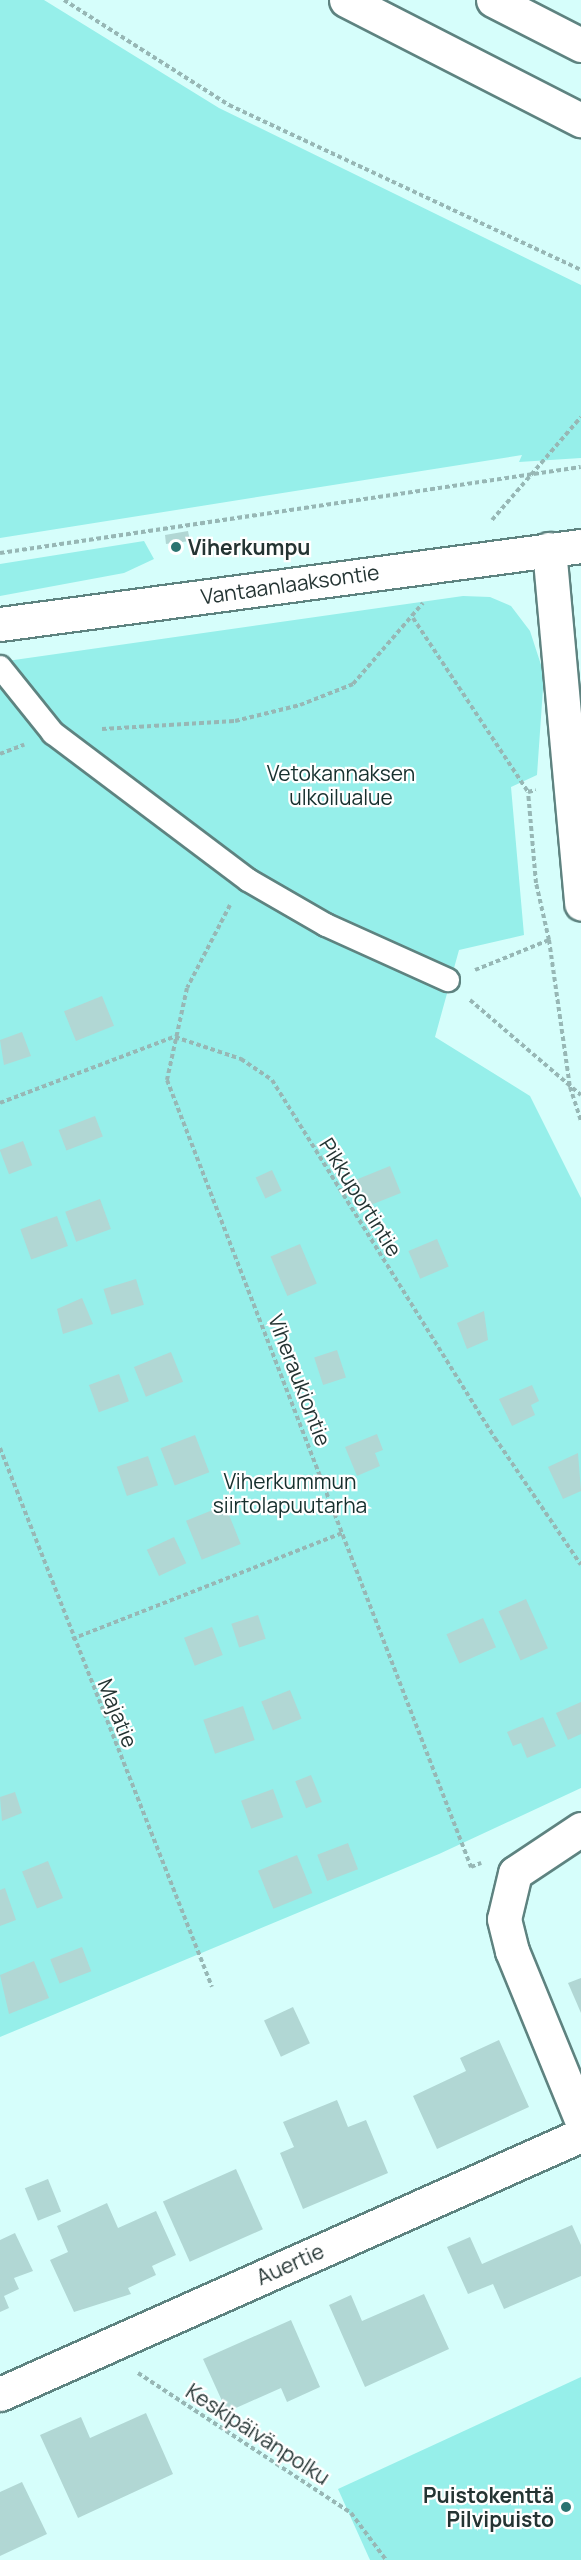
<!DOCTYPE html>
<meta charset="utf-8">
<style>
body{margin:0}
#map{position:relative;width:581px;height:2560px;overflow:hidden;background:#d6fefb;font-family:Manrope,sans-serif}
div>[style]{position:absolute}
.green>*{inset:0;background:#96efea}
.building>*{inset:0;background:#b1d7d4;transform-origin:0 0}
.path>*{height:4px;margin-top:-2px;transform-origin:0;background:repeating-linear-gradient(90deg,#97b7b5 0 4.5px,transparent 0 7.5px)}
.roads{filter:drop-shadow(2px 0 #5e8380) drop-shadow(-2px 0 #5e8380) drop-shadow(0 2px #5e8380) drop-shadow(0 -2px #5e8380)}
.service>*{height:22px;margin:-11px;padding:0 11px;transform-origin:11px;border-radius:11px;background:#fff}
.minor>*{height:33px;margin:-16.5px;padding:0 16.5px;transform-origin:16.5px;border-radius:16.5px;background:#fff}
.tertiary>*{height:33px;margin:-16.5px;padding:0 16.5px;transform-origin:16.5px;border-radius:16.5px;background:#fff}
.secondary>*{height:33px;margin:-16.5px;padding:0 16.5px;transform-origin:16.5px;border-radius:16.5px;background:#fff}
.trunk>*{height:33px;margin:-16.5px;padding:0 16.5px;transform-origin:16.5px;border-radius:16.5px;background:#fff}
.dots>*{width:16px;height:16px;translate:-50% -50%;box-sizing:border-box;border:3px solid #fff;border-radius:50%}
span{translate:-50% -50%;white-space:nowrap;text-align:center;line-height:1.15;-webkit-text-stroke:4.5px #fff;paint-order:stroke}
.poi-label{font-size:21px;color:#243433;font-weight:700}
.left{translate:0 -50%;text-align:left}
.right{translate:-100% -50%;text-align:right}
.street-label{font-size:21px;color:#243433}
.park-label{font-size:21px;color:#16302e}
</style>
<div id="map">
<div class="green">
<i style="clip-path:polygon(0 0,44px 0,219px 108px,581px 285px,581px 458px,519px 462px,522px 455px,0 538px)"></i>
<i style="clip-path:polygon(144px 541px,154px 559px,124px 573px,0 596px,0 564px)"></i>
<i style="clip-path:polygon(463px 596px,490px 597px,511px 606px,530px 631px,544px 674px,537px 775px,511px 787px,524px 935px,459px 950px,435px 1037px,530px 1096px,581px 1198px,581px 1788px,439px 1854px,0 2037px,0 662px)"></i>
<i style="clip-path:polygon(581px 2377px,581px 2560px,370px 2560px,338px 2489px)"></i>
</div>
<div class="building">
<i style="clip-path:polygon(188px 531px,190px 541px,166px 544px,165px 535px)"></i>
<i style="left:102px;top:996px;width:32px;height:41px;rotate:68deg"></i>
<i style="clip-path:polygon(22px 1032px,31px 1056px,4px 1065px,0 1040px)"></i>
<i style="left:95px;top:1116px;width:22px;height:39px;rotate:69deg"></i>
<i style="left:23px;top:1141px;width:26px;height:25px;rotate:69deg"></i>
<i style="left:390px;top:1166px;width:29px;height:36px;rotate:68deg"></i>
<i style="left:272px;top:1170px;width:23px;height:18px;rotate:65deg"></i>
<i style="left:100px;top:1199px;width:32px;height:37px;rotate:70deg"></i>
<i style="left:57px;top:1216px;width:32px;height:39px;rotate:70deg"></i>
<i style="left:437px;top:1239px;width:30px;height:31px;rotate:67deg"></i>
<i style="left:300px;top:1244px;width:43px;height:32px;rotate:67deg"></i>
<i style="left:136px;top:1279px;width:27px;height:34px;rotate:73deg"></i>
<i style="clip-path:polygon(82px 1298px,93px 1324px,63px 1334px,57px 1309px)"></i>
<i style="clip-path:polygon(484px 1311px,488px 1340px,467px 1349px,457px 1323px)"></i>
<i style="left:337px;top:1350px;width:29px;height:24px;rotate:72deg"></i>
<i style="left:171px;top:1352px;width:32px;height:40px;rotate:68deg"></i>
<i style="left:119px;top:1374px;width:29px;height:32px;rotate:70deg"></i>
<i style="clip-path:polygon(532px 1385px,539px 1401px,531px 1405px,535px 1415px,512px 1426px,499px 1399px)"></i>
<i style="clip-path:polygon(377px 1434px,383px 1450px,375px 1453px,380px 1466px,357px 1476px,345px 1447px)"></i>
<i style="left:195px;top:1435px;width:40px;height:37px;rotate:69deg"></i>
<i style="clip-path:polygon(578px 1453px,581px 1491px,563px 1499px,548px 1467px)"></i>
<i style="left:148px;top:1456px;width:31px;height:33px;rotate:71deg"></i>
<i style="left:225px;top:1505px;width:42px;height:42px;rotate:68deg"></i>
<i style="left:174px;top:1537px;width:29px;height:30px;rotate:65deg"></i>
<i style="left:526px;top:1599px;width:54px;height:30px;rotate:66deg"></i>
<i style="left:258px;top:1615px;width:25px;height:28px;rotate:72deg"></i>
<i style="left:483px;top:1618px;width:32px;height:40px;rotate:66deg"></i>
<i style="left:212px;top:1627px;width:30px;height:30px;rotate:69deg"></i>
<i style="left:290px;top:1690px;width:31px;height:31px;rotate:68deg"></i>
<i style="clip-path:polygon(581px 1702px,581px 1734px,568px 1740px,556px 1713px)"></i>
<i style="left:243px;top:1706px;width:36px;height:42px;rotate:71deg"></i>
<i style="clip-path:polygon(543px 1717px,556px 1746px,527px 1758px,521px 1743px,513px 1746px,507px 1732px)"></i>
<i style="left:311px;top:1775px;width:29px;height:17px;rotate:68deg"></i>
<i style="left:273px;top:1789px;width:30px;height:34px;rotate:70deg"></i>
<i style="clip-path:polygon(15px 1792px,22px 1813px,2px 1821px,0 1797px)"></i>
<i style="left:348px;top:1843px;width:28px;height:33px;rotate:69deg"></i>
<i style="left:297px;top:1855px;width:41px;height:42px;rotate:68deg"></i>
<i style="left:48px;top:1861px;width:40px;height:28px;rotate:68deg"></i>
<i style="clip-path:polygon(5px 1888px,16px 1920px,0 1926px,0 1890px)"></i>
<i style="left:82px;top:1947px;width:26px;height:34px;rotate:69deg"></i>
<i style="clip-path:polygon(34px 1961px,49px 1998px,9px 2014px,0 1975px)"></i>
<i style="clip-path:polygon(581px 1978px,581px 2013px,568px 1983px)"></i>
<i style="left:293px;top:2007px;width:40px;height:32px;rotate:65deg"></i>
<i style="clip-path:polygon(499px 2040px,529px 2107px,437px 2149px,413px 2096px,466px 2071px,460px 2058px)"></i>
<i style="clip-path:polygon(337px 2100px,348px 2127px,366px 2120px,388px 2173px,303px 2209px,280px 2153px,294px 2147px,283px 2122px)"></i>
<i style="left:236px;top:2169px;width:66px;height:80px;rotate:66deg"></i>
<i style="left:48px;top:2179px;width:35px;height:25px;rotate:68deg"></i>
<i style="clip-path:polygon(107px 2203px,118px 2228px,156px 2211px,176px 2255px,152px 2266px,156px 2275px,128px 2288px,131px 2294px,74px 2312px,50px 2260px,68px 2252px,57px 2226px)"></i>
<i style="clip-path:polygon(572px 2225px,581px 2245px,581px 2276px,504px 2309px,493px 2284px,468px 2294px,447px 2247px,470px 2237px,482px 2264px)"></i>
<i style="clip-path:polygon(15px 2233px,33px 2271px,14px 2278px,19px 2289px,4px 2296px,9px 2308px,0 2312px,0 2240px)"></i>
<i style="clip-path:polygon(424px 2294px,449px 2349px,365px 2387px,329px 2305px,351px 2295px,362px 2321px)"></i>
<i style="clip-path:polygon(291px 2320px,320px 2387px,287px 2402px,281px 2388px,227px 2412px,203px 2359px)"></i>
<i style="clip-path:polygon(146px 2413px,173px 2474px,78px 2518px,40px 2435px,81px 2417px,90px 2438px)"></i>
<i style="clip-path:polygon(22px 2482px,47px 2534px,0 2556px,0 2492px)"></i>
</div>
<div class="path">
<i style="left:64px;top:0;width:196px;rotate:32.5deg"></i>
<i style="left:229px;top:105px;width:389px;rotate:25.1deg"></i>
<i style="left:492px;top:520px;width:136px;rotate:-49.2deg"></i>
<i style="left:0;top:553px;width:587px;rotate:-8.42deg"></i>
<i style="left:413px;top:618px;width:209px;rotate:56.5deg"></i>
<i style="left:528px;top:792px;width:8px;rotate:-14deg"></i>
<i style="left:102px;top:729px;width:133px;rotate:-3.4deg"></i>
<i style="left:235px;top:721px;width:67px;rotate:-13.8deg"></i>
<i style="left:300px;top:705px;width:57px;rotate:-21.6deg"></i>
<i style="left:353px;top:684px;width:107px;rotate:-49.2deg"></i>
<i style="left:0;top:754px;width:26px;rotate:-21deg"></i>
<i style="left:230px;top:905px;width:93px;rotate:117.4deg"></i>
<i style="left:187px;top:988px;width:94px;rotate:102.3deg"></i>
<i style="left:167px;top:1080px;width:844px;rotate:68.88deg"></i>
<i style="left:471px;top:1867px;width:11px;rotate:-22deg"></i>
<i style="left:549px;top:940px;width:148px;rotate:81.9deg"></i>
<i style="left:570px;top:1087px;width:35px;rotate:72deg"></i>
<i style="left:475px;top:970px;width:80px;rotate:-22.1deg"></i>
<i style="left:549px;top:940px;width:58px;rotate:-102.8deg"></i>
<i style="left:536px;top:883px;width:91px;rotate:-95deg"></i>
<i style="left:470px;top:1000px;width:146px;rotate:40.6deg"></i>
<i style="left:175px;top:1037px;width:70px;rotate:18.4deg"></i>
<i style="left:241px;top:1059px;width:37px;rotate:34deg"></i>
<i style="left:272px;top:1080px;width:422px;rotate:58.1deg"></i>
<i style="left:495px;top:1438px;width:153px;rotate:55.9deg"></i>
<i style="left:0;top:1103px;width:186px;rotate:-20.8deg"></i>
<i style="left:0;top:1448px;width:579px;rotate:68.53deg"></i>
<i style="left:72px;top:1639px;width:290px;rotate:-21.4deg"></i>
<i style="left:138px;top:2373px;width:255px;rotate:33.3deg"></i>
<i style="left:351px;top:2513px;width:59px;rotate:53.3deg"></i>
</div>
<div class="roads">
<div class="service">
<i style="left:0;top:667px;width:85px;rotate:51.2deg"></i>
<i style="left:53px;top:733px;width:244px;rotate:37deg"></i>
<i style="left:248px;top:880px;width:90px;rotate:30deg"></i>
<i style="left:326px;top:925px;width:134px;rotate:24.3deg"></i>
</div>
<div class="minor">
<i style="left:581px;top:1829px;width:79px;rotate:146.3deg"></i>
<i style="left:515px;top:1873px;width:47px;rotate:103.4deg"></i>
<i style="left:504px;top:1919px;width:33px;rotate:76deg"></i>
<i style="left:512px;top:1951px;width:182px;rotate:67.7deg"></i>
<i style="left:0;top:2394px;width:636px;rotate:-24.03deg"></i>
</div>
<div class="tertiary">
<i style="left:549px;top:549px;width:356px;rotate:84.8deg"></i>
</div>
<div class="secondary">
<i style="left:0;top:624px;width:586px;rotate:-7.65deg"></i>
</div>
<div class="trunk">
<i style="left:346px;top:0;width:264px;rotate:27.1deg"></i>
<i style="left:493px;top:0;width:99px;rotate:27.1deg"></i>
</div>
</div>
<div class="dots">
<i style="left:176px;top:547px;background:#2a7370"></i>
<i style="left:566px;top:2507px;background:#2a7370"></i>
</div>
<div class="poi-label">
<span class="left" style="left:188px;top:547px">Viherkumpu</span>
<span class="right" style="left:554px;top:2507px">Puistokenttä<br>Pilvipuisto</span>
</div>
<div class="street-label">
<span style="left:290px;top:584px;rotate:-8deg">Vantaanlaaksontie</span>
<span style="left:361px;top:1197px;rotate:58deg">Pikkuportintie</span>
<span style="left:300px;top:1380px;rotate:69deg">Viheraukiontie</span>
<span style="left:118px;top:1713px;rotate:68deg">Majatie</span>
<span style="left:290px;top:2264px;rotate:-24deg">Auertie</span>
<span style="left:258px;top:2434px;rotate:33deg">Keskipäivänpolku</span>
</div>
<div class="park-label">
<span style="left:341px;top:785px">Vetokannaksen<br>ulkoilualue</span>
<span style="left:290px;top:1493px">Viherkummun<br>siirtolapuutarha</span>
</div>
</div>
